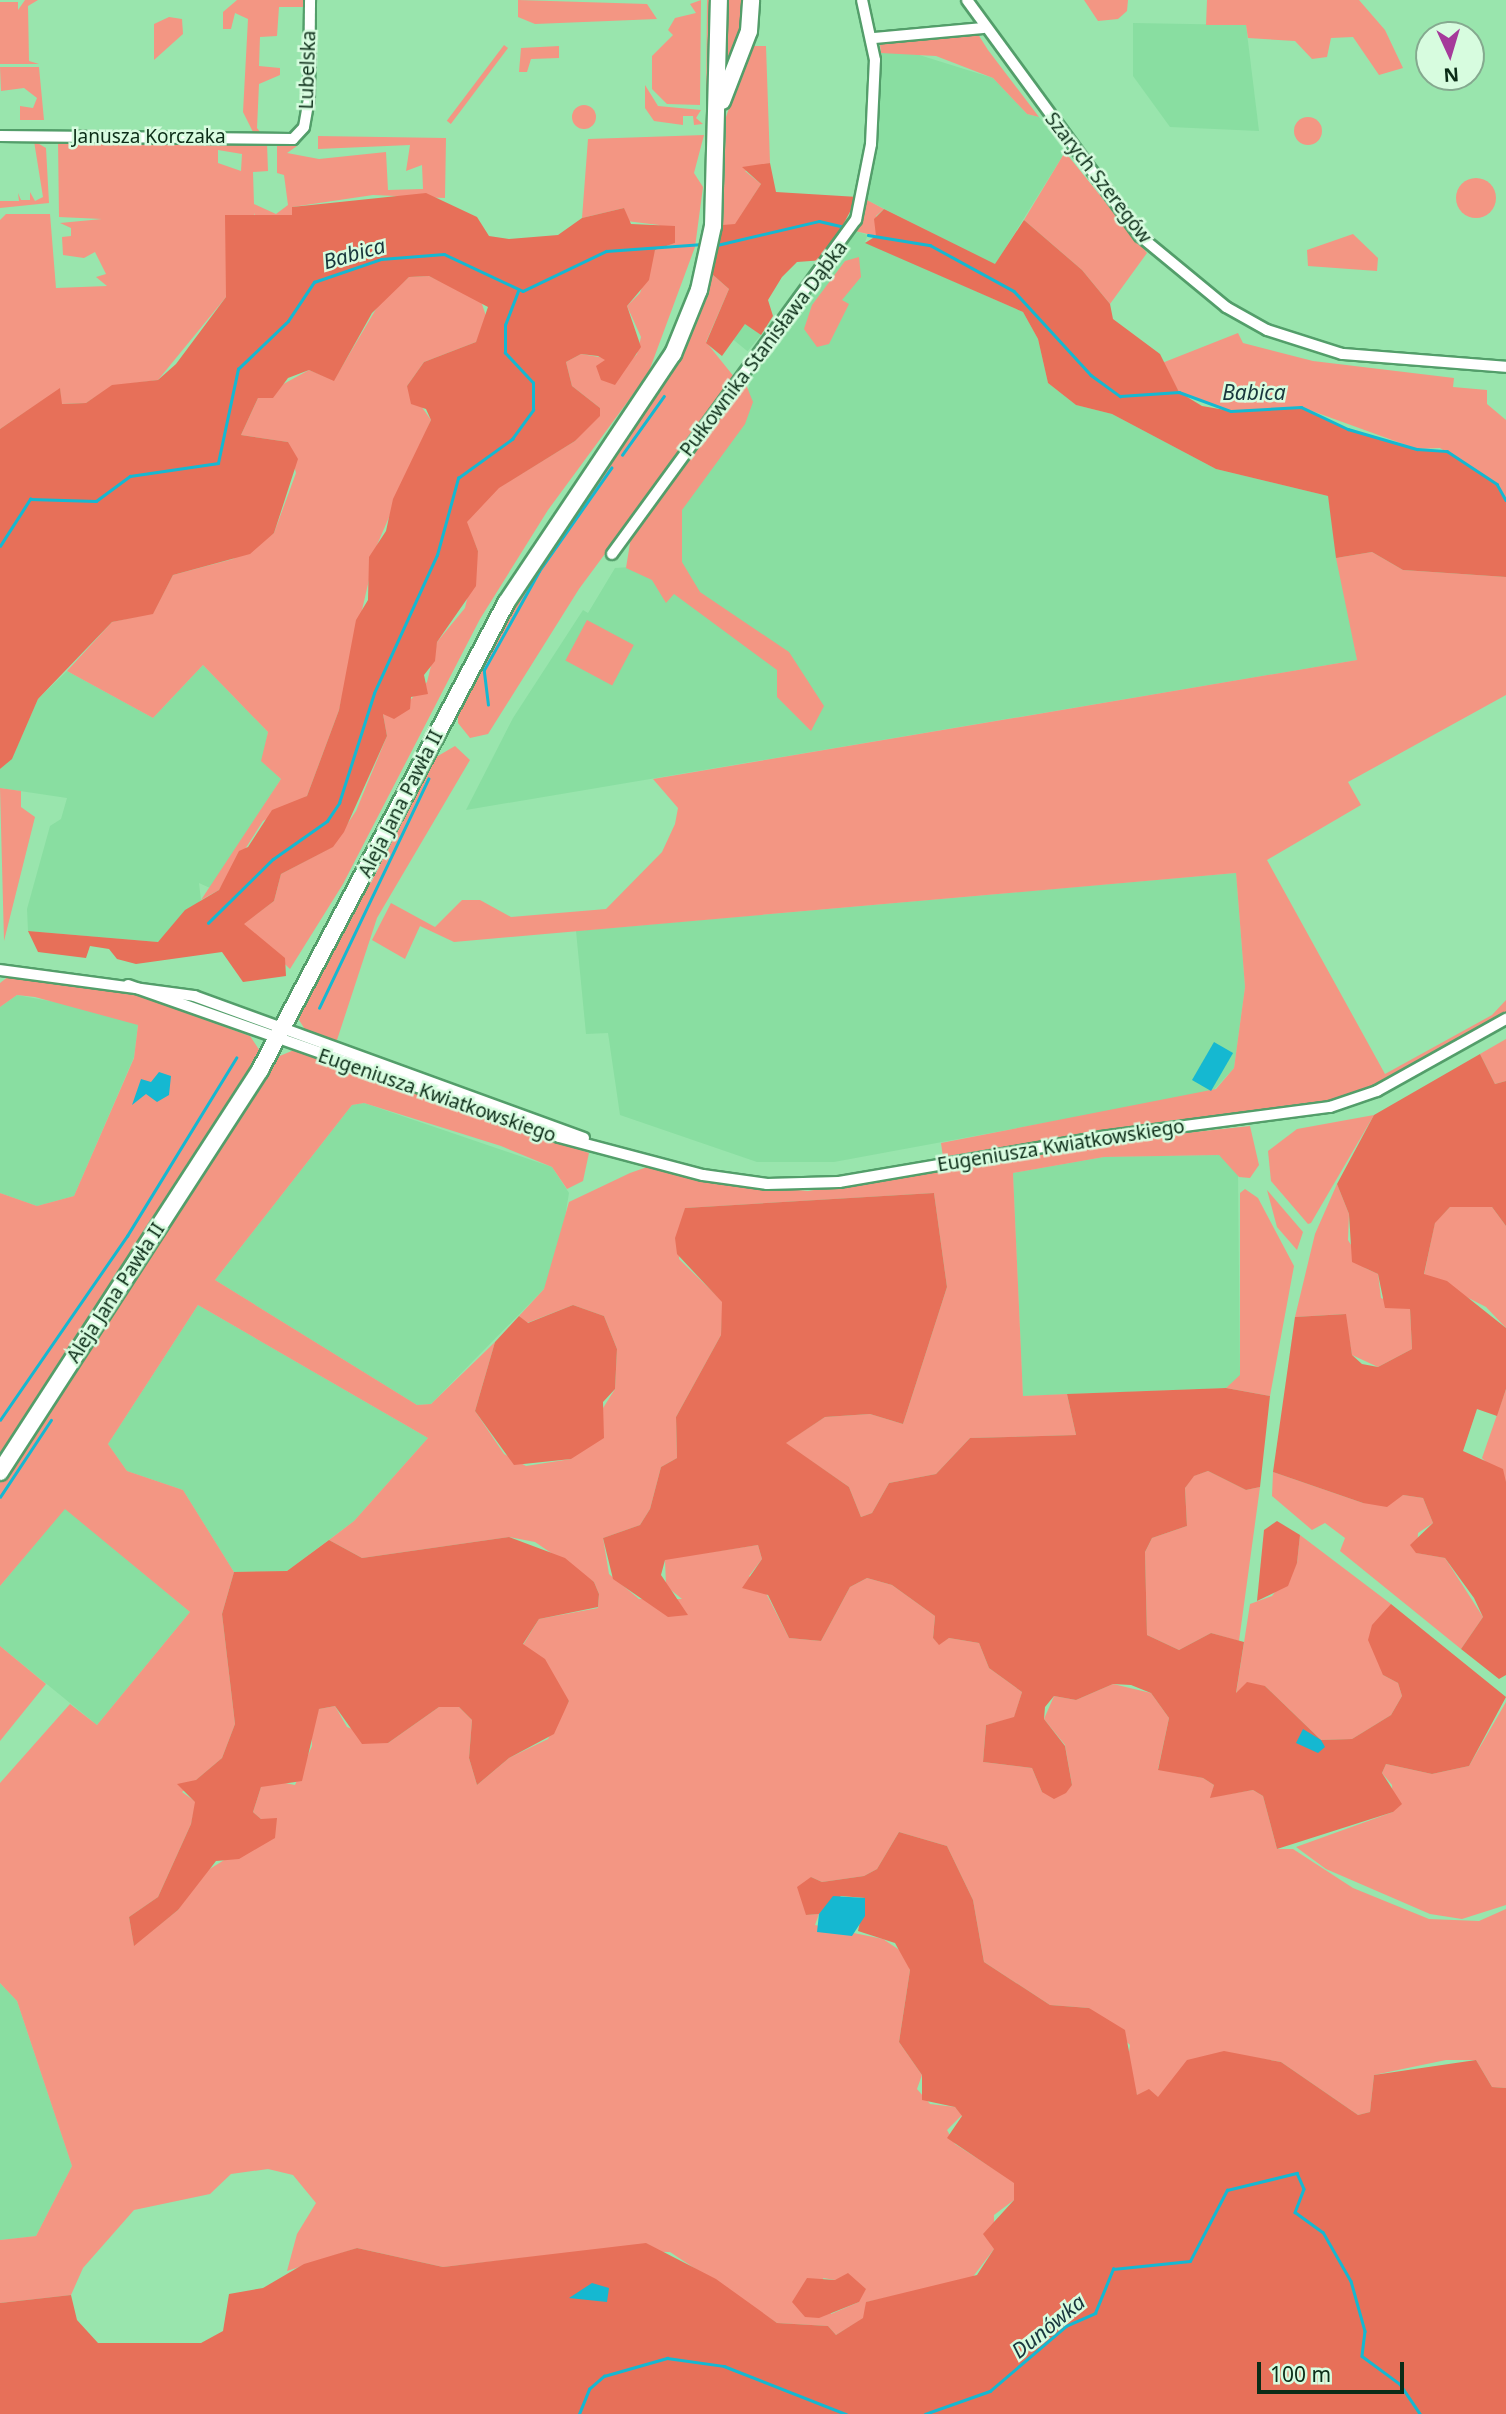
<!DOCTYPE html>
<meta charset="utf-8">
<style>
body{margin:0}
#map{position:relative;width:1506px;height:2414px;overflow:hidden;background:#99e5ad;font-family:"Noto Sans",sans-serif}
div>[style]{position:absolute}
.built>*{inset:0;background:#89dea1;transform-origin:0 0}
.green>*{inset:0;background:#f39683;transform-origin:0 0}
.round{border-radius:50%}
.forest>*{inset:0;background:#e77059}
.water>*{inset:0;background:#15b8d1;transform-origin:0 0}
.stream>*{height:2.5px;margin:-1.25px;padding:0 1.25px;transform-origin:1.25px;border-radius:1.25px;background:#15b8d1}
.roads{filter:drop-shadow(2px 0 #539e6a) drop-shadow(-2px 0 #539e6a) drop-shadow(0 2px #539e6a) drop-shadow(0 -2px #539e6a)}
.street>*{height:10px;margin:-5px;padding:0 5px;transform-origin:5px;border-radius:5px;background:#fff}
.secondary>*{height:16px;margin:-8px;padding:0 8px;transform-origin:8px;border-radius:8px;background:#fff}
span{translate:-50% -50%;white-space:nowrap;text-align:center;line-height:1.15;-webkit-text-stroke:5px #d7fcdf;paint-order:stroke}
.street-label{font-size:19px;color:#0b2c17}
.water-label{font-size:21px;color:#18363c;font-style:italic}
.north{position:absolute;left:1415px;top:21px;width:70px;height:70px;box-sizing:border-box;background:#d7fcdf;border:2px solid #85a98f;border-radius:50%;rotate:176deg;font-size:19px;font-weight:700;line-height:28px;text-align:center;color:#0b2c17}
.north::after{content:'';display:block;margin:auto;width:24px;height:32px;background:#a53a9a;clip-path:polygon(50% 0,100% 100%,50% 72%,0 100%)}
.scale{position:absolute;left:1257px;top:2362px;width:147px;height:32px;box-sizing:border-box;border:4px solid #0b2c17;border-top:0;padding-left:9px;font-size:21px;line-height:24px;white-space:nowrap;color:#0b2c17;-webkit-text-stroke:5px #d7fcdf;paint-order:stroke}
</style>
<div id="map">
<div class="built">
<i style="clip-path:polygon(1133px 23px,1246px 25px,1259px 131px,1170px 127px,1133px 76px)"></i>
<i style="clip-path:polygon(900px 49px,993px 78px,1027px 114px,1039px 117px,1065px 152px,995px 265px,867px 200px,881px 53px)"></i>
<i style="clip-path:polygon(855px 231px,868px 235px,865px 242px,1023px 312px,1038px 339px,1048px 383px,1076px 405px,1112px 414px,1216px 469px,1328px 496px,1357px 660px,466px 810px,513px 718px,583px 610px,588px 613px,615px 568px,630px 567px,750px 386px,745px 382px)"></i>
<i style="left:746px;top:323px;width:19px;height:21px;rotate:39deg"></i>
<i style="clip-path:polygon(203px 665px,268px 732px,262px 761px,281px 779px,210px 888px,199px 883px,201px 900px,158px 942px,28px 931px,27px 909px,50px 826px,61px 819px,67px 798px,0 788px,0 769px,12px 758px,38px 699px,67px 671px,153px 718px)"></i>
<i style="clip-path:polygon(1236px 873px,1245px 987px,1234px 1068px,1212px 1092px,834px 1162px,757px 1162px,620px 1115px,608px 1033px,586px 1034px,576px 931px)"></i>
<i style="clip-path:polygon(17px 995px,99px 1010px,138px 1024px,134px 1057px,74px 1196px,37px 1206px,0 1193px,0 1007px)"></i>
<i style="clip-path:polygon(364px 1103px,552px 1167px,569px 1193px,559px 1254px,544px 1289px,431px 1404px,417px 1405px,215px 1280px,352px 1105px)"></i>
<i style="clip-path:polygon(1219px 1155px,1238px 1171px,1240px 1376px,1226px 1388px,1023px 1396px,1013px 1173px,1104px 1157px)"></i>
<i style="clip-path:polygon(198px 1305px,428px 1438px,354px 1521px,287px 1571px,234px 1572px,183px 1490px,127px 1471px,108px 1444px)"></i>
<i style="clip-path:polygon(65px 1508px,190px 1612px,97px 1725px,0 1646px,0 1586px)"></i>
<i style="clip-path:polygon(0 1983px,17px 2001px,72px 2166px,36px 2236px,0 2240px)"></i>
</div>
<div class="green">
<i style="clip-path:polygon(25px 0,38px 0,28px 6px,29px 61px,39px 64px,0 64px,0 2px,18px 2px,18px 10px)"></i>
<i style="clip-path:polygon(237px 0,304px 0,304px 7px,279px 7px,277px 36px,260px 37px,259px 66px,280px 68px,280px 75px,259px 84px,257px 128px,263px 136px,254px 134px,243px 112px,248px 19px,235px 13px,231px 29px,223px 29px,223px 12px)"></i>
<i style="clip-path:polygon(518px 0,647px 4px,657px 19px,535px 24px,518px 17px)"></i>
<i style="clip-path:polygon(701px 0,700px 105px,667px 104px,652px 89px,652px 56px,673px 35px,668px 30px,675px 18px,696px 13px,690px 4px)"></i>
<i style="clip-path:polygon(707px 0,713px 0,709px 119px,706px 108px)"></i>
<i style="clip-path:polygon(726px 0,742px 0,743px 26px,722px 94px)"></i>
<i style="clip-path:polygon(1084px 0,1128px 0,1127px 11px,1118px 19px,1098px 21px)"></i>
<i style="clip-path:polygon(1207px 0,1359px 0,1385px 30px,1403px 68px,1379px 75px,1353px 37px,1331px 38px,1327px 57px,1312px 59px,1295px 41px,1248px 38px,1246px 25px,1206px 25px)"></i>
<i style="clip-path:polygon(169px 17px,182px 19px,183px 34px,154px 60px,154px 24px)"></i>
<i style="clip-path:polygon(976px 31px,988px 50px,1039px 117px,1027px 114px,993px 78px,936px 56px,881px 53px,879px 37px)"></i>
<i style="left:504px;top:45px;width:5px;height:95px;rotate:37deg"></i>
<i style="clip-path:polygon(559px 46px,559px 58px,531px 59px,527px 72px,519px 72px,521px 48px)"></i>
<i style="clip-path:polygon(750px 46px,766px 46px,770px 163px,745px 171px,761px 184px,735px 225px,723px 225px,726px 117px)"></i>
<i style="clip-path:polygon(0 67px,39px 67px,44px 120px,20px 120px,20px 106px,33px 108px,37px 98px,24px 88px,1px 91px)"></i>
<i style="clip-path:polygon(645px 85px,658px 106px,701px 110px,696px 118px,703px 124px,694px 125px,693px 116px,683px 116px,683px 125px,654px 121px,645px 108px)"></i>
<i class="round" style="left:572px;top:105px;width:24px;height:24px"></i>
<i class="round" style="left:1294px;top:117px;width:28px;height:28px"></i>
<i style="clip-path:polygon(704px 135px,694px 173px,703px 187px,695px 247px,648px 374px,548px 510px,480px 619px,343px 884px,290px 969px,243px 924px,274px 901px,281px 874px,332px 847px,356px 811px,387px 736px,383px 714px,399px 712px,427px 682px,437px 642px,465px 608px,478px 551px,466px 522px,498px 488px,575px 441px,600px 408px,572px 386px,566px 362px,581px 354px,629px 362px,637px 354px,641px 337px,627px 306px,640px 293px,655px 250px,675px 243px,659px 225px,626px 221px,624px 208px,582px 218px,588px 139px)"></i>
<i style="clip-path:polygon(evenodd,318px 136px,446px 138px,445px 198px,373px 195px,292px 207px,293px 215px,255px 218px,255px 213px,226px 297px,158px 380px,112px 386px,86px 403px,61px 404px,60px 389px,0 429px,0 220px,6px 214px,50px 214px,56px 288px,107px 286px,96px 277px,106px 274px,95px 252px,84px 258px,63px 255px,62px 237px,71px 236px,71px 228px,60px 223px,102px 219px,59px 217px,58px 140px,267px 143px,268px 171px,253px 172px,254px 204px,276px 214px,288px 205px,284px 175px,277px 173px,277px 144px,297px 146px,287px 153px,319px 159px,386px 152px,388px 190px,423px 189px,422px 165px,406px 171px,410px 145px,318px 149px,318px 136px,218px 150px,242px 154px,241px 171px,218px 163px,218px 150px)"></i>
<i style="clip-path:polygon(34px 141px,46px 148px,49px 203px,0 208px,0 201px,19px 201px,18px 193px,21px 200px,30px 200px,30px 192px,35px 201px,43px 197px)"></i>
<i style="clip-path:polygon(1065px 152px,1147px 253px,1110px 304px,1082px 270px,1024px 220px)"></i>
<i class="round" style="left:1456px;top:178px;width:40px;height:40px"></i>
<i style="clip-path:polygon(867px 200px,884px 209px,876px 216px,876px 236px,855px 231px)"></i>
<i style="clip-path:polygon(1353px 234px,1378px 258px,1377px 271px,1308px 266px,1307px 250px)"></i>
<i style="clip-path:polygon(859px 257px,861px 277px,842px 300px,849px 304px,829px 344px,817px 347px,804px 329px,812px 305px,845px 261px)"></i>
<i style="clip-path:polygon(712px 274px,729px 289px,706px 342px,735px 378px,579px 589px,488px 734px,470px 738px,458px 723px,458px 709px,517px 597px,667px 379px)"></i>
<i style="clip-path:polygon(429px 276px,481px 301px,487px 319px,476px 342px,424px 362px,407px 386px,431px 420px,377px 545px,339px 710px,307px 796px,263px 821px,219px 890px,201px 900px,281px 779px,261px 761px,268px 732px,203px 665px,153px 718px,67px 671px,112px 622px,153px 613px,173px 575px,233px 559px,274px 533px,296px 473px,288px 442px,241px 435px,258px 398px,309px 370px,334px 380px,379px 304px,409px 277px)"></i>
<i style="clip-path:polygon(1238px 333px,1243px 343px,1313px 361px,1454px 378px,1453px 387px,1487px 390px,1487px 404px,1506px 420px,1506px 500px,1499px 487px,1440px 448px,1417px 449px,1301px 407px,1231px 411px,1179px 392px,1162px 363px)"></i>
<i style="clip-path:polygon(745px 382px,753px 402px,745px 424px,682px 510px,682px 562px,700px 592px,789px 652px,824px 706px,811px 731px,777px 697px,777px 670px,674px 594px,666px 603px,652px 580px,626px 568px,631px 537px)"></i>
<i style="clip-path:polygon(1372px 552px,1403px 570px,1506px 577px,1506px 695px,1348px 782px,1361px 805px,1267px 860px,1385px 1074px,1492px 1015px,1506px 1000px,1506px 1019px,1354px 1100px,944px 1164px,941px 1143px,1216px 1089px,1234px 1068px,1245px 987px,1236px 873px,454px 942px,420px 926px,405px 959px,372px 940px,391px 903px,435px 927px,462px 900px,480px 900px,511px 917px,606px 909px,662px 852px,675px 824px,678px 808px,653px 779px,1357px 660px,1336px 558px)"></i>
<i style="left:587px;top:620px;width:53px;height:46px;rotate:28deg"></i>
<i style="clip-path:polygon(455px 746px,470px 760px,377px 918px,336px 1043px,306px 1031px,299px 1020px,303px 1005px,431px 760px)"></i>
<i style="clip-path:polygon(0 788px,21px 791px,21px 807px,35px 817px,4px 941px)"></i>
<i style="clip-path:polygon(9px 976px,128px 992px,250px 1036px,260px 1051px,251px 1074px,0 1463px,0 1193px,37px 1206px,74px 1196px,134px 1058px,138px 1025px,35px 997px,17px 995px,0 1007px,0 983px)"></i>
<i style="clip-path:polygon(1506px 1039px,1506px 1081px,1495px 1084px,1480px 1054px)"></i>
<i style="clip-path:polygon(evenodd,294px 1050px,589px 1153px,583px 1181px,567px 1189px,552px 1167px,501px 1146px,364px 1103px,352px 1105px,215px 1280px,417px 1405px,431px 1404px,495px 1342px,475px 1411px,504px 1454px,526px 1466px,571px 1459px,615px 1389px,617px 1349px,604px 1316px,573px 1305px,527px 1323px,519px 1316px,544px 1289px,569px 1202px,630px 1173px,650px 1166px,708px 1182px,808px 1191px,1103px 1142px,1250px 1126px,1259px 1165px,1250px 1178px,1239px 1177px,1219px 1155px,1104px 1157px,1013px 1173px,1023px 1396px,1067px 1394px,1076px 1435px,970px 1438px,936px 1474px,889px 1483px,872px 1513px,861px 1517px,849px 1487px,785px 1443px,825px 1417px,870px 1414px,903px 1424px,947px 1287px,934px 1193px,685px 1208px,679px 1259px,723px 1302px,721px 1335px,676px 1417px,677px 1458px,661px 1467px,650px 1509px,640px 1525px,603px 1538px,609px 1574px,639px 1599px,682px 1599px,666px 1586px,665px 1559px,758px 1545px,762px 1559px,749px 1576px,767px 1595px,789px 1638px,821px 1641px,850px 1587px,867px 1578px,892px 1585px,935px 1616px,933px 1638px,939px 1644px,949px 1638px,979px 1643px,989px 1668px,1022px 1692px,1014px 1718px,986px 1725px,983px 1762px,1032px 1768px,1042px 1792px,1072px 1785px,1065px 1745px,1044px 1719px,1054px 1696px,1076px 1700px,1113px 1684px,1151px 1693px,1169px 1718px,1158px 1769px,1203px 1778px,1214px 1785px,1211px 1797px,1253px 1790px,1263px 1796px,1277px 1849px,1293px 1849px,1353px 1888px,1429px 1919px,1479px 1921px,1506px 1909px,1506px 2088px,1492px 2087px,1476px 2060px,1446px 2060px,1374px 2075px,1370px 2112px,1358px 2115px,1281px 2062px,1246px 2056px,1156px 2099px,1137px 2095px,1127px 2066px,1130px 2045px,1089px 2008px,1050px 2005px,984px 1962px,973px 1900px,947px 1846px,899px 1832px,877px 1869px,864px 1876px,822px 1882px,811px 1877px,806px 1915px,819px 1914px,815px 1925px,883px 1939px,904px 1953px,910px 1970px,899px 2042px,922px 2075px,917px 2089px,930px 2104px,955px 2107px,962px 2115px,947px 2130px,955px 2144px,1014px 2182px,1014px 2200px,994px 2215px,994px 2249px,972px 2278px,867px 2302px,864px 2318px,836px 2335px,828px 2326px,777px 2323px,670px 2252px,586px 2251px,443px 2267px,357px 2248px,287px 2271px,297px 2234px,316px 2203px,293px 2175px,268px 2169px,231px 2174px,210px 2194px,134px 2210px,83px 2268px,71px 2295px,0 2303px,0 2240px,36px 2236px,72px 2166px,17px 2001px,0 1983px,0 1783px,70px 1704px,97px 1725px,190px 1612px,65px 1509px,0 1586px,0 1483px,275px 1058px,294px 1050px,198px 1305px,428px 1438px,354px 1521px,329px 1540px,362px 1558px,509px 1537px,535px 1542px,594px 1582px,599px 1594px,598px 1608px,539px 1619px,523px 1645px,569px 1701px,548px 1739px,509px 1758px,477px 1785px,469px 1758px,472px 1720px,459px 1707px,439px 1707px,388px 1743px,347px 1727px,335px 1706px,319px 1709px,311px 1724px,312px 1746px,295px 1785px,275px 1781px,261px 1787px,253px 1812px,261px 1819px,229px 1857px,200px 1875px,178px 1910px,134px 1945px,129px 1917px,158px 1897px,191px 1824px,196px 1802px,182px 1792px,222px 1758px,235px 1724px,222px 1614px,234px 1572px,183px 1490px,127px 1471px,108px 1444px,198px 1305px,294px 1050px,823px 2278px,835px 2280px,859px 2302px,831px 2314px,823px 2278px)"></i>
<i style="clip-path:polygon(1374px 1115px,1311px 1223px,1308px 1224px,1271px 1181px,1268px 1151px,1297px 1129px)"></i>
<i style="clip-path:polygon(1337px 1184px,1349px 1214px,1348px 1240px,1365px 1268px,1378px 1274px,1381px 1298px,1410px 1309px,1412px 1349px,1378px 1367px,1352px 1355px,1345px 1314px,1295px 1317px,1315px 1234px)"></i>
<i style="clip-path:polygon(1245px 1189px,1258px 1198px,1294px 1266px,1270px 1396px,1226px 1388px,1240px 1375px,1240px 1193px)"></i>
<i style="clip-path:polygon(1267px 1190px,1303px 1232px,1297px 1250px,1277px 1227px)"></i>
<i style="clip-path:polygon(1476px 1203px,1492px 1207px,1506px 1226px,1506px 1328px,1486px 1307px,1424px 1275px,1435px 1222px,1450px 1207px)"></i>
<i style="clip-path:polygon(1506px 1389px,1506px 1482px,1482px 1458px)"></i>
<i style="clip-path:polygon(1208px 1471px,1246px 1490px,1260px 1487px,1239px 1641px,1211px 1633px,1179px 1650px,1147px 1635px,1145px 1552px,1152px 1538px,1187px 1526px,1185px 1488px,1193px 1476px)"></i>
<i style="clip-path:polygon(1273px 1472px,1363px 1503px,1403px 1495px,1423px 1498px,1433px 1523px,1418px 1533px,1417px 1553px,1445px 1558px,1483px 1617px,1461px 1649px,1340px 1551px,1345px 1538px,1325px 1523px,1312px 1530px,1272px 1496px)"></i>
<i style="clip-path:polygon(1300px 1535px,1391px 1604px,1383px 1675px,1398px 1683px,1402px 1696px,1391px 1715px,1352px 1739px,1321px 1740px,1265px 1686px,1236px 1694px,1250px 1604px,1272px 1596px,1297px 1563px)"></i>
<i style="clip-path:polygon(0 1646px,46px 1684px,0 1741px)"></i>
<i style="clip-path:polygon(1506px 1702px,1506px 1905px,1462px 1919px,1430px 1914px,1326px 1869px,1296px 1847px,1393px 1812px,1392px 1785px,1382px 1773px,1386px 1764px,1432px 1774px,1469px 1766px)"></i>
</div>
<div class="forest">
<i style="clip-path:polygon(770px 163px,776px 192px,858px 197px,824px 260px,797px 262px,782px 277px,768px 300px,773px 316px,761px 335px,745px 324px,722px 356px,706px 343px,729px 289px,712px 274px,723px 225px,735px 224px,761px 184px,742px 167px)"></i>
<i style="clip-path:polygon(426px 193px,477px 217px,489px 236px,509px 239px,558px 235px,582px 218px,624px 208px,631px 224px,675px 226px,675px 243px,655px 250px,649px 280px,627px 306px,641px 347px,615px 385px,601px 380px,596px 366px,605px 360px,598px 356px,581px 354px,566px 362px,572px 386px,600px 408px,600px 416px,575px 441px,499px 488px,467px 522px,478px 551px,476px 586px,437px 642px,435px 661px,424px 675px,428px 694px,411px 697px,410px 709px,394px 719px,383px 714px,387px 736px,344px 832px,333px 847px,281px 874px,274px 901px,244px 924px,285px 958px,286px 976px,243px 982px,222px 952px,136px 964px,117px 959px,109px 949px,90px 946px,86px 958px,38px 952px,28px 931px,158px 942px,185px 910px,219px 890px,239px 851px,248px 847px,272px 810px,307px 796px,339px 710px,356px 620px,368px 600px,369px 557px,386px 531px,393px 499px,431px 420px,426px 409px,411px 404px,407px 386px,424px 362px,476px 342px,488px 307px,429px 276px,409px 277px,372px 313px,334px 381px,309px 370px,288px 378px,273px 398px,258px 398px,241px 435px,288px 442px,298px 459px,274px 533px,250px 554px,173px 575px,153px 614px,112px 622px,38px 699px,12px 759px,0 769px,0 429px,60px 388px,62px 404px,86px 403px,112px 385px,158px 380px,176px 364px,226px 297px,225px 215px,292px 215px,292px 207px)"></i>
<i style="clip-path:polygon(884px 209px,995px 264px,1024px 220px,1082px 270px,1110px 304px,1113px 319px,1160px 354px,1179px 392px,1202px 406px,1231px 411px,1301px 407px,1348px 429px,1417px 449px,1447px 451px,1497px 484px,1506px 500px,1506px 577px,1403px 570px,1372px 552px,1336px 558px,1328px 496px,1216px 469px,1112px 414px,1076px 405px,1048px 383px,1038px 339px,1023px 312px,865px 243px,876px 236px,874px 219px)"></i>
<i style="clip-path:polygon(1480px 1054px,1495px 1084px,1506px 1081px,1506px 1226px,1492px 1207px,1450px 1207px,1435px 1223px,1424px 1274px,1447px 1281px,1506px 1328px,1506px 1389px,1497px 1416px,1477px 1409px,1463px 1451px,1503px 1469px,1506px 1482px,1506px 1675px,1499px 1679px,1461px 1649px,1483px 1617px,1474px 1598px,1445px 1558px,1416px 1553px,1410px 1545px,1433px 1523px,1423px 1498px,1403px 1495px,1387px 1507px,1363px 1503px,1273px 1472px,1295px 1317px,1346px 1314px,1352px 1355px,1362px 1364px,1378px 1367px,1412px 1349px,1410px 1309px,1385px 1308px,1378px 1274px,1352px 1262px,1349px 1214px,1337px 1184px,1374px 1115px)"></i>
<i style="clip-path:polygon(934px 1193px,947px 1287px,903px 1424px,870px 1414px,825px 1417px,786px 1443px,849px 1487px,861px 1517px,872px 1513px,889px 1483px,936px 1474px,970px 1438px,1076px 1435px,1067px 1394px,1226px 1388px,1270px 1396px,1260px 1487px,1246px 1490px,1208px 1471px,1194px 1476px,1185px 1488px,1187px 1526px,1152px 1538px,1145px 1552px,1147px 1635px,1179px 1650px,1211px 1633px,1244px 1642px,1236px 1693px,1247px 1682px,1265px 1686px,1321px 1740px,1352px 1739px,1391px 1715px,1402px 1696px,1398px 1683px,1383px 1675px,1368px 1640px,1372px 1625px,1391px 1604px,1506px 1697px,1469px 1766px,1432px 1774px,1386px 1764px,1382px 1773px,1402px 1804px,1393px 1812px,1277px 1849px,1263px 1796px,1253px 1790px,1210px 1798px,1214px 1785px,1203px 1778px,1158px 1770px,1169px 1718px,1151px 1693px,1131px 1685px,1113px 1684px,1076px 1700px,1054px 1696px,1045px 1707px,1044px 1719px,1065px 1746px,1072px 1785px,1066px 1793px,1054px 1799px,1042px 1792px,1032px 1768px,983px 1762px,986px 1725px,1014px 1717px,1022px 1692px,989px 1668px,979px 1643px,949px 1638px,939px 1645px,933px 1638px,935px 1616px,892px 1585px,867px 1578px,850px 1587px,821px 1641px,789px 1638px,768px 1595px,742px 1588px,762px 1559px,758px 1545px,665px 1560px,661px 1575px,688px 1615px,668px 1617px,613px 1579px,603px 1538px,640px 1525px,650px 1509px,661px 1467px,677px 1458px,676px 1417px,721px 1335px,722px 1302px,677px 1254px,675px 1238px,685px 1208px)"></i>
<i style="clip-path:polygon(573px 1305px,604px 1316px,617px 1349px,615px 1389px,603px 1402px,604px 1438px,571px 1459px,514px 1465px,475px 1411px,495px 1342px,519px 1316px,528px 1323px)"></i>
<i style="clip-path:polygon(1277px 1521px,1300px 1535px,1297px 1563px,1288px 1586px,1257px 1601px,1264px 1530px)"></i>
<i style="clip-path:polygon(509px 1537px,565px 1558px,594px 1582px,599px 1594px,598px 1607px,539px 1619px,523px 1644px,545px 1659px,569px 1701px,554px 1734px,509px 1758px,477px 1785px,469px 1758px,472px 1720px,459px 1707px,439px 1707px,388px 1743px,362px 1744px,335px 1706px,319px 1709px,302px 1781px,261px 1787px,253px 1812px,261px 1819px,277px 1818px,275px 1838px,239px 1859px,216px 1861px,178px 1910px,134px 1946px,129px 1917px,158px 1897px,191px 1824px,195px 1802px,177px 1784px,196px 1780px,222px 1758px,235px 1724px,222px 1614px,234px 1572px,287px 1571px,329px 1540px,362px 1558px)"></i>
<i style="clip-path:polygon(899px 1832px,947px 1846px,973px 1900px,984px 1962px,1050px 2005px,1089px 2008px,1125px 2030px,1137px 2095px,1149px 2089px,1158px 2097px,1187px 2060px,1224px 2051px,1281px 2062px,1358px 2115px,1370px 2112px,1374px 2075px,1476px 2060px,1492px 2087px,1506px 2088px,1506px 2414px,0 2414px,0 2303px,71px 2295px,77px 2320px,98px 2343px,201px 2343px,223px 2331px,229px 2294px,263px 2288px,304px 2264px,357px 2248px,443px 2267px,646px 2243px,716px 2279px,777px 2323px,828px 2326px,836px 2335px,863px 2318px,866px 2302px,977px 2275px,994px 2249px,983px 2234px,1014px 2200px,1014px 2183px,947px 2138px,962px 2116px,955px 2107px,922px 2100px,922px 2075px,899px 2042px,910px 1970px,895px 1943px,858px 1931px,865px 1898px,841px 1896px,819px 1914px,806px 1915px,797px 1887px,811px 1877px,822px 1882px,864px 1876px,877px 1869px)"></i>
<i style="clip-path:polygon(848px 2273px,866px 2289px,859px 2302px,819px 2318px,805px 2317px,792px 2302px,807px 2278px,835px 2280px)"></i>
</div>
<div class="water">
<i style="left:1214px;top:1042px;width:22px;height:44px;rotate:30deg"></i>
<i style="clip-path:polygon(159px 1072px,171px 1076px,169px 1095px,157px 1102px,146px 1094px,132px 1105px,141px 1079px,151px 1082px)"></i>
<i style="clip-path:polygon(1303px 1729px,1321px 1740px,1325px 1747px,1318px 1753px,1296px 1743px)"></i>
<i style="clip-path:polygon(833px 1896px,865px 1898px,865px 1916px,852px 1936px,817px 1932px,819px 1914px)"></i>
<i style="clip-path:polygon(592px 2283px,609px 2288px,607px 2302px,569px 2298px)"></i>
</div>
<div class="stream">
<i style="left:868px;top:235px;width:63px;rotate:9.2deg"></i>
<i style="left:930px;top:245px;width:96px;rotate:28.7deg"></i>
<i style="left:1014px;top:291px;width:114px;rotate:47.5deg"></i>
<i style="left:1091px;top:375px;width:36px;rotate:36deg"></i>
<i style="left:1120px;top:396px;width:59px;rotate:-3.9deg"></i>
<i style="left:1179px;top:392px;width:55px;rotate:20.1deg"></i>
<i style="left:1231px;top:411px;width:70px;rotate:-3.3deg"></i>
<i style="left:1301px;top:407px;width:52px;rotate:25.1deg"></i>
<i style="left:1348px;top:429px;width:72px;rotate:16.2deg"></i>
<i style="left:1417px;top:449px;width:30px;rotate:4deg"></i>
<i style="left:1447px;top:451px;width:60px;rotate:33.4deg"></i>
<i style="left:1497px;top:484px;width:18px;rotate:61deg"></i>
<i style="left:717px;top:245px;width:105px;rotate:-13.2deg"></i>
<i style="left:819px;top:221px;width:27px;rotate:13deg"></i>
<i style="left:622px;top:455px;width:72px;rotate:-54.6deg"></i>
<i style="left:0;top:546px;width:56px;rotate:-57.4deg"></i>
<i style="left:30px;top:499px;width:66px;rotate:1.7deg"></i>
<i style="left:96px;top:501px;width:42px;rotate:-36.3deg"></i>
<i style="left:130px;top:476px;width:89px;rotate:-8.4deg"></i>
<i style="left:218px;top:463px;width:96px;rotate:-78deg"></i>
<i style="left:238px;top:369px;width:69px;rotate:-43.8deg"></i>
<i style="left:288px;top:321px;width:47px;rotate:-56.3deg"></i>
<i style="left:314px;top:282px;width:71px;rotate:-18.9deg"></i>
<i style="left:381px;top:259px;width:63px;rotate:-4.5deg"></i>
<i style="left:444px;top:254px;width:87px;rotate:25.1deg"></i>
<i style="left:523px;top:291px;width:92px;rotate:-25.7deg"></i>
<i style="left:606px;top:251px;width:97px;rotate:-4.1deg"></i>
<i style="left:488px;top:705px;width:35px;rotate:-97deg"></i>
<i style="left:484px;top:670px;width:113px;rotate:-60.9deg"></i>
<i style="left:539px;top:571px;width:126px;rotate:-55deg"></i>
<i style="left:208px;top:923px;width:91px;rotate:-44.6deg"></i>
<i style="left:273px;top:859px;width:66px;rotate:-35.1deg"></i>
<i style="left:327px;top:821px;width:22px;rotate:-56deg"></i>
<i style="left:339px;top:803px;width:115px;rotate:-72.3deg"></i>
<i style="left:374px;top:693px;width:152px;rotate:-65.5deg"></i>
<i style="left:437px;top:555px;width:80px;rotate:-74.7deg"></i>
<i style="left:458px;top:478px;width:67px;rotate:-35.8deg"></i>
<i style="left:512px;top:439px;width:36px;rotate:-54deg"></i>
<i style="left:533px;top:410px;width:27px;rotate:-90deg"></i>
<i style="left:533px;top:383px;width:41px;rotate:-133deg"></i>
<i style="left:505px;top:353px;width:28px;rotate:-90deg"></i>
<i style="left:505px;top:325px;width:36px;rotate:-69deg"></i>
<i style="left:319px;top:1008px;width:254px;rotate:-64.5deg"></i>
<i style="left:0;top:1420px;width:224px;rotate:-55.4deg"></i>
<i style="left:127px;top:1236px;width:209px;rotate:-58.5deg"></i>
<i style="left:0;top:1497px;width:92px;rotate:-56.5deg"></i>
<i style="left:579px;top:2414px;width:27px;rotate:-68deg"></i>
<i style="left:589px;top:2389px;width:20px;rotate:-41deg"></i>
<i style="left:604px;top:2376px;width:66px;rotate:-15.9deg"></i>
<i style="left:667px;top:2358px;width:58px;rotate:8deg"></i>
<i style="left:724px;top:2366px;width:131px;rotate:21.5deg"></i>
<i style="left:925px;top:2414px;width:69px;rotate:-19.5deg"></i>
<i style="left:990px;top:2391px;width:100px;rotate:-40.5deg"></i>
<i style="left:1066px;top:2326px;width:32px;rotate:-24deg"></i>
<i style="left:1095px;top:2313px;width:48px;rotate:-67.8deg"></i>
<i style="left:1113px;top:2269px;width:77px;rotate:-5.9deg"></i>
<i style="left:1190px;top:2261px;width:80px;rotate:-62.5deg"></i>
<i style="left:1227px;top:2190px;width:72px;rotate:-13.7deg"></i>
<i style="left:1297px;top:2173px;width:17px;rotate:66deg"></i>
<i style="left:1304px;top:2189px;width:25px;rotate:111deg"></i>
<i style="left:1295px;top:2212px;width:34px;rotate:36deg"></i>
<i style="left:1323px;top:2232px;width:56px;rotate:60.3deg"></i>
<i style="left:1351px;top:2281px;width:52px;rotate:74.4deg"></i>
<i style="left:1365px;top:2331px;width:25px;rotate:97deg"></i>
<i style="left:1362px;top:2356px;width:47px;rotate:36.4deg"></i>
<i style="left:1400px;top:2384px;width:36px;rotate:56deg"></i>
</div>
<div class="roads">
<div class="street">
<i style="left:967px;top:0;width:293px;rotate:53.8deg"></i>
<i style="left:1140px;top:236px;width:112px;rotate:39.5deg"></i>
<i style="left:1226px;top:307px;width:47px;rotate:29.3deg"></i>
<i style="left:1267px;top:330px;width:79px;rotate:17.7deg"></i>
<i style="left:1342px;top:354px;width:165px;rotate:4.5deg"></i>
<i style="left:874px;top:38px;width:110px;rotate:-5.2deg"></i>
<i style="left:0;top:136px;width:293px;rotate:0.6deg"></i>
<i style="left:293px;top:139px;width:16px;rotate:-47deg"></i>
<i style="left:304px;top:127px;width:27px;rotate:-80deg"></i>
<i style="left:309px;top:100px;width:100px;rotate:-89.4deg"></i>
<i style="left:612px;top:554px;width:414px;rotate:-53.9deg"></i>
<i style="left:856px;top:220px;width:77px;rotate:-78.8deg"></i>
<i style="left:871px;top:144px;width:84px;rotate:-87.3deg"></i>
<i style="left:875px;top:60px;width:61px;rotate:-102.2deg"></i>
<i style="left:0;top:970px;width:196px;rotate:7.6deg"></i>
<i style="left:194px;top:996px;width:415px;rotate:20deg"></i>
<i style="left:128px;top:985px;width:457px;rotate:19.4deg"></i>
<i style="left:559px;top:1137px;width:149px;rotate:14.8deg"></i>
<i style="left:703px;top:1175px;width:65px;rotate:8deg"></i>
<i style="left:767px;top:1184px;width:72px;rotate:-1.6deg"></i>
<i style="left:839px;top:1182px;width:266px;rotate:-9.7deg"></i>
<i style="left:1101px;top:1137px;width:231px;rotate:-7.5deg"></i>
<i style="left:1330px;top:1107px;width:50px;rotate:-18.8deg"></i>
<i style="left:1377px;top:1091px;width:148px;rotate:-29.2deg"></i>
</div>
<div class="secondary">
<i style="left:722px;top:101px;width:75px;rotate:-68.9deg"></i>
<i style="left:749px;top:31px;width:31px;rotate:-86deg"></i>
<i style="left:0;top:1472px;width:479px;rotate:-57.1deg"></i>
<i style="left:260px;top:1070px;width:528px;rotate:-62.22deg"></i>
<i style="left:506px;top:603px;width:300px;rotate:-56.2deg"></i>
<i style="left:673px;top:354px;width:69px;rotate:-67.9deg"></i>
<i style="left:699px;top:290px;width:66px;rotate:-77.7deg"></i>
<i style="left:713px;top:226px;width:226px;rotate:-88.5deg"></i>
</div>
</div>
<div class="street-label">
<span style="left:308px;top:70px;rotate:-88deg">Lubelska</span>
<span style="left:149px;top:137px">Janusza Korczaka</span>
<span style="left:1098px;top:178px;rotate:52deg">Szarych Szeregów</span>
<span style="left:764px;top:349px;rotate:-53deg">Pułkownika Stanisława Dąbka</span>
<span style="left:401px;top:804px;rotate:-63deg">Aleja Jana Pawła II</span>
<span style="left:437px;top:1096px;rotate:19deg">Eugeniusza Kwiatkowskiego</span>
<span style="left:1061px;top:1146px;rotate:-9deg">Eugeniusza Kwiatkowskiego</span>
<span style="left:116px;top:1293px;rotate:-57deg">Aleja Jana Pawła II</span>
</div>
<div class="water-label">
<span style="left:354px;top:253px;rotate:-16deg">Babica</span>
<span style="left:1254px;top:392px">Babica</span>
<span style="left:1048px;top:2326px;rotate:-39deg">Dunówka</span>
</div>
<div class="north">N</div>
<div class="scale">100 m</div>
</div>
